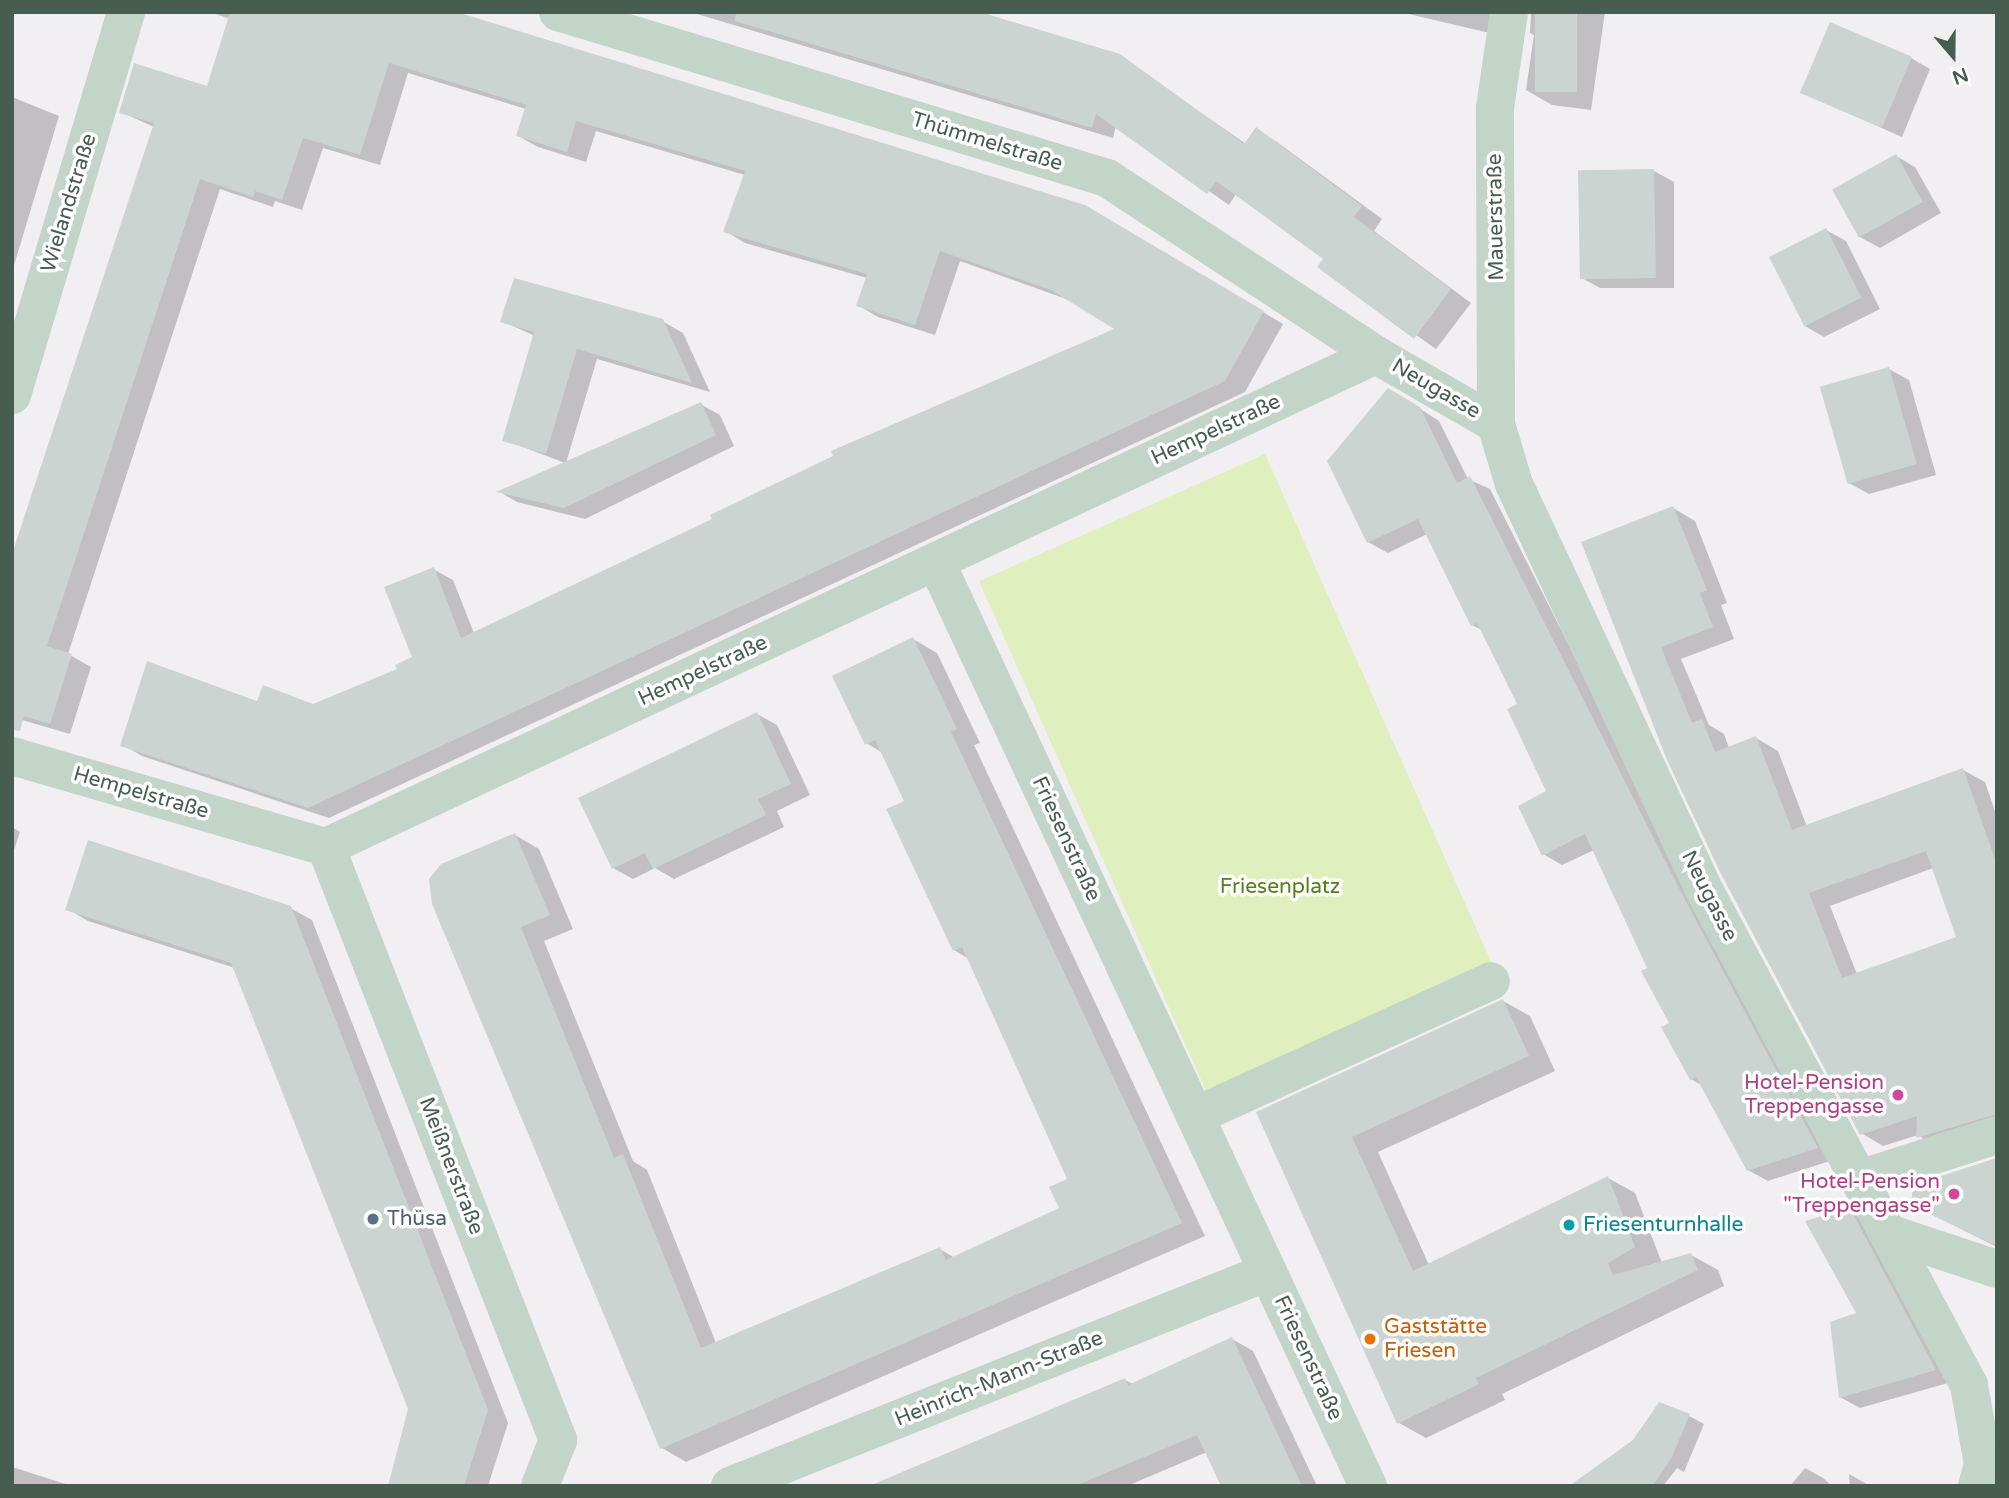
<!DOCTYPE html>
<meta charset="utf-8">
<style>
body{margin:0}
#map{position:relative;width:2009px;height:1498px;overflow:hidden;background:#f2eff2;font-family:"Varela Round",sans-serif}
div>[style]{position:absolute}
.green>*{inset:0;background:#e0efbe;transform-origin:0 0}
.shadow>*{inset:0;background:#0003}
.building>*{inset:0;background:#ccd4d1;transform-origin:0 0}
.minor>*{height:38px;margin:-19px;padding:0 19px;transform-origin:19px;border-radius:19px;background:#c3d4c9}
.dots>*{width:19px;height:19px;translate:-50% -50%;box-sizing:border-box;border:4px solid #fff;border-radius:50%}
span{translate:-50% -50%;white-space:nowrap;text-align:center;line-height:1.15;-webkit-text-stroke:7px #fff;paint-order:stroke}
.street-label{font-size:21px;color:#475d50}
.park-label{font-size:21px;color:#548017}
.hotel-label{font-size:21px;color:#b23c85}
.right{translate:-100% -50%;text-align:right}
.service-label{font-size:21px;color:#4e5e75}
.left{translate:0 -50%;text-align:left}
.culture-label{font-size:21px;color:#0d838f}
.food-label{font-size:21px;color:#c56008}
.frame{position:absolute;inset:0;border:14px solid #475d50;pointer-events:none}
.north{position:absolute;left:1918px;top:21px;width:70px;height:70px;-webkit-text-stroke:5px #fff;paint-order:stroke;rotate:160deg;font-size:19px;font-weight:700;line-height:28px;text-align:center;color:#475d50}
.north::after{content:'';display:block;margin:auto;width:24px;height:32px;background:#475d50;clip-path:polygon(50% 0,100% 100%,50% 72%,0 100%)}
</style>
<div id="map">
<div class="green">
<i style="left:1265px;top:454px;width:560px;height:313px;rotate:66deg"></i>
</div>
<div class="shadow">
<i style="clip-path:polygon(210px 12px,450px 12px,1084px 206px,1283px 324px,1245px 392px,329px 818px,142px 756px,123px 745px,258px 703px,313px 706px,399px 670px,414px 658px,433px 569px,453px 580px,474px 633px,1118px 330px,1069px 300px,960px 261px,935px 335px,878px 317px,859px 306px,867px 278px,745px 243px,725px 231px,745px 175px,596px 131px,586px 162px,538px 147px,518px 136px,526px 109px,408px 73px,380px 165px,323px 148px,302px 210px,275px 201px,273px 207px,220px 189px,68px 654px,91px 667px,70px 734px,12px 717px,154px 127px,121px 112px,208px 89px,230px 19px)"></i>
<i style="clip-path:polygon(690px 12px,971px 12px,1119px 56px,1246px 144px,1256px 130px,1277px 142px,1382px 219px,1374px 231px,1471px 303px,1436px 349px,1319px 267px,1325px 259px,1236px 194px,1229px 205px,1116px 126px,1113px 138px)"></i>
<i style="clip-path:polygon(1400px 12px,1519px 12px,1511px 38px)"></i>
<i style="clip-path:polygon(1531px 12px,1605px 12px,1591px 110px,1552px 105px,1526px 90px,1534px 35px,1530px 33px)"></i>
<i style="clip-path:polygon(1911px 58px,1930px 69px,1902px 137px,1803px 93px)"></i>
<i style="clip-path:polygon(12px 97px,59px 116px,12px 272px)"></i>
<i style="clip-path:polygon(1896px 156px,1915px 167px,1941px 213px,1880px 248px,1860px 237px)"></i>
<i style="clip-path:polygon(1654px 171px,1674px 182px,1674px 288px,1600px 288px,1580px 277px)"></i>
<i style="clip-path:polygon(1826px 230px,1846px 241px,1880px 309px,1824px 337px,1805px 326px)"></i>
<i style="clip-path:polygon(502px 321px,662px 321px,683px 333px,710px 392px,597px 359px,566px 463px,700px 404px,720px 415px,734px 446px,585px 519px,517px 502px,500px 492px,565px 463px,505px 440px,535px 336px)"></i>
<i style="clip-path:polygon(1889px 369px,1909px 380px,1936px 475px,1869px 494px,1849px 483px)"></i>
<i style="clip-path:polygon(1408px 401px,1439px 421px,1468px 479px,1490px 489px,1701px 907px,1836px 1159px,1768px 1181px,1748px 1170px,1703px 1086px,1691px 1079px,1649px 968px,1594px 850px,1562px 865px,1543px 854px,1548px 792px,1520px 705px,1484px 631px,1472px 625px,1427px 534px,1388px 553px,1368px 542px)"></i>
<i style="clip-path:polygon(evenodd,1673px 508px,1695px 521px,1727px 603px,1721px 605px,1734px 639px,1681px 659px,1709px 725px,1724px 734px,1729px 748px,1756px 738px,1778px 751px,1807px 827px,1963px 770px,1985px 782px,1997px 817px,1997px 1131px,1939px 1149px,1918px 1135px,1883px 1146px,1861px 1133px,1584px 543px,1673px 508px,1933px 868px,1958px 938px,1857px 974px,1830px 906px,1933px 868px)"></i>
<i style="clip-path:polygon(913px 639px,937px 653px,980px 743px,974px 745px,1205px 1236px,686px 1462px,662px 1448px,431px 892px,515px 835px,539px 849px,573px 929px,544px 941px,633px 1161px,647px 1170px,716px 1343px,940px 1249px,955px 1258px,1061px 1209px,1070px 1180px,969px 959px,954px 950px,906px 801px,883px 753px,866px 743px)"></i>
<i style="clip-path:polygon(757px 714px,777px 725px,810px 795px,777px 811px,784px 827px,674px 879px,655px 868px,633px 879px,613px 868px)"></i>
<i style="clip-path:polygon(12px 827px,20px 832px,12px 856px)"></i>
<i style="clip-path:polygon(290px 908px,312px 920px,508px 1423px,488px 1486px,390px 1486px,410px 1409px,235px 968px,88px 921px,68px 909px)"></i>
<i style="clip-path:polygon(1503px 1001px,1530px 1016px,1555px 1071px,1378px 1152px,1429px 1265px,1608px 1178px,1635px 1193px,1662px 1263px,1691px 1255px,1718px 1270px,1724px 1286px,1502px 1394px,1505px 1400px,1426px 1438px,1399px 1423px,1258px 1113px)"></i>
<i style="clip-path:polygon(1997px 1158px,1997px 1247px,1935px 1216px,1914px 1186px)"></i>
<i style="clip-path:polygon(1849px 1210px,1869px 1222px,1955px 1381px,1860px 1408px,1840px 1397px,1859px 1314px)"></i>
<i style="clip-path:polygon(1232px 1339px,1253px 1351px,1317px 1486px,1223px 1486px,1207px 1452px,1127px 1486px,871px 1486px,1125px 1380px,1133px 1384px)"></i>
<i style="clip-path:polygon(1689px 1416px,1704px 1424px,1684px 1472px,1677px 1468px,1663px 1486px,1570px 1486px)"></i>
<i style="clip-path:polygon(12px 1467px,72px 1486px,12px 1486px)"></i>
<i style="clip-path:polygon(1805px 1468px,1823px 1478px,1832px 1486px,1790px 1486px)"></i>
<i style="clip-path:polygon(1849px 1474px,1865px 1483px,1868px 1486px,1850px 1486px)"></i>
</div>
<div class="building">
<i style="clip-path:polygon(230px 12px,457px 12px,1085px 205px,1264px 311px,1225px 381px,308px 808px,120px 746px,147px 661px,257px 701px,263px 685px,313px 704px,397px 669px,395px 665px,412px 657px,384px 587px,434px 567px,461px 638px,712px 519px,710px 515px,833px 456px,831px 451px,1114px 329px,1051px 290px,940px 251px,915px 325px,856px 306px,867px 274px,723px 232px,745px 171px,576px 121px,567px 152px,516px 136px,526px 105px,389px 63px,360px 155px,303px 138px,282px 200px,255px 191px,253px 197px,200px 179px,47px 646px,72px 654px,50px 724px,24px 716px,20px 731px,12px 730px,12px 554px,154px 123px,119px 113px,134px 63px,207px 86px)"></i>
<i style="clip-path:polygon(736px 12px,980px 12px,1120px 54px,1244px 144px,1256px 127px,1362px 206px,1354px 217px,1451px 289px,1414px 339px,1317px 267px,1323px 259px,1216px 181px,1207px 194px,1096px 114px,1092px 128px,735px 21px)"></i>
<i style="left:1535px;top:12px;width:42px;height:80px"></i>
<i style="left:1830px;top:22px;width:89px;height:77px;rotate:23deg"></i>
<i style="left:1896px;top:154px;width:55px;height:73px;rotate:61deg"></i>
<i style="left:1654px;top:169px;width:109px;height:76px;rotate:89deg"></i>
<i style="left:1826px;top:228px;width:78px;height:64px;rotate:63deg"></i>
<i style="clip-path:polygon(514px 278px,663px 319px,692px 383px,577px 349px,546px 454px,502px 441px,534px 332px,500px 322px)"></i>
<i style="left:1889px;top:367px;width:101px;height:72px;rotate:74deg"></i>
<i style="clip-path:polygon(1388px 388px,1420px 407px,1457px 483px,1470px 476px,1682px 894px,1818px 1148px,1747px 1171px,1696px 1077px,1690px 1080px,1661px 1027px,1669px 1023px,1641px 971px,1647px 968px,1585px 834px,1542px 856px,1518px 806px,1546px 791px,1507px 709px,1517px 704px,1477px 623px,1471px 626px,1418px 519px,1367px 543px,1327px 461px)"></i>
<i style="clip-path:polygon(701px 402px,716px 435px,564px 508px,496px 492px)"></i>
<i style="clip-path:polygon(evenodd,1673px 506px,1707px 590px,1700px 593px,1713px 627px,1661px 647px,1692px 723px,1702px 719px,1715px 752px,1756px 736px,1792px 830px,1963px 768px,1997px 865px,1997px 1114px,1916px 1138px,1917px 1116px,1860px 1135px,1721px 874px,1667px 760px,1581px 542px,1673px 506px,1926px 851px,1956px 937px,1842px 978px,1809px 893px,1926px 851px)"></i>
<i style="clip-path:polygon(913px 637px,957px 729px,951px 732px,1182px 1223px,660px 1449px,432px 904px,429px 879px,441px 864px,515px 833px,550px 915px,521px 927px,614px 1158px,623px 1154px,701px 1348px,940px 1247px,946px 1260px,1059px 1208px,1049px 1187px,1067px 1179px,962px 947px,953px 951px,886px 809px,904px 801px,875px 740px,865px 745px,832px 676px)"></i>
<i style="clip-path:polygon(757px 712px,791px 784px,758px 799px,766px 815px,653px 869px,645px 853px,612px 869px,578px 798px)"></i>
<i style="clip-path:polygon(88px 840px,291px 906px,488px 1410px,464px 1486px,388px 1486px,408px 1409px,231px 963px,65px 910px)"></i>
<i style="clip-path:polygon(1503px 999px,1529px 1056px,1352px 1137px,1413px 1271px,1608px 1176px,1635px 1247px,1608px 1263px,1613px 1275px,1691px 1253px,1698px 1270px,1476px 1378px,1479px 1384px,1397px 1424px,1256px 1112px)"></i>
<i style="clip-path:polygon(1997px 1158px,1997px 1246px,1911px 1205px,1913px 1185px)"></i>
<i style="clip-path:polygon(1850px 1208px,1936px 1370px,1839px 1398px,1830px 1322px,1856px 1313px,1805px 1221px)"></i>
<i style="clip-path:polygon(1232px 1337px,1302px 1486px,1221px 1486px,1197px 1435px,1075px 1486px,869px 1486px,1125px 1378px,1128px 1385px)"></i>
<i style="clip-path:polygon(1659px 1402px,1690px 1414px,1672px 1457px,1653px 1486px,1569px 1486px,1633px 1440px)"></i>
</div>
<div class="minor">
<i style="left:558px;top:12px;width:574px;rotate:16.82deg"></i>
<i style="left:1107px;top:178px;width:322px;rotate:33.3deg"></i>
<i style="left:1376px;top:355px;width:138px;rotate:29.9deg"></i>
<i style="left:1496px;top:424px;width:63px;rotate:73.3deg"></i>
<i style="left:1514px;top:484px;width:442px;rotate:64.9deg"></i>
<i style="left:1701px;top:884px;width:568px;rotate:61.86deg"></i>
<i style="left:1969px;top:1385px;width:80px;rotate:80deg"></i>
<i style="left:1983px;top:1464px;width:23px;rotate:105deg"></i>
<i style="left:12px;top:395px;width:400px;rotate:-73.4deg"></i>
<i style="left:1496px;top:424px;width:316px;rotate:-90.2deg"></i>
<i style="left:1495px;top:108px;width:97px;rotate:-81.7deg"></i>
<i style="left:936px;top:562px;width:1020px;rotate:64.94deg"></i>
<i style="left:12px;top:756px;width:327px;rotate:16.2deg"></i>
<i style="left:326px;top:847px;width:1160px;rotate:-25.11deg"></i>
<i style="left:326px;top:847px;width:637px;rotate:68.63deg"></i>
<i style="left:558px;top:1440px;width:49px;rotate:111.4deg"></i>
<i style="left:1195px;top:1116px;width:325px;rotate:-24.5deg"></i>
<i style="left:1862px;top:1178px;width:142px;rotate:-17.7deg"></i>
<i style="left:1891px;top:1234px;width:112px;rotate:18.3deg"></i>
<i style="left:730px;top:1486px;width:579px;rotate:-21.69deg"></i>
</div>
<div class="dots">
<i style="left:1898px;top:1095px;background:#d1479c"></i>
<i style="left:1954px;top:1194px;background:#d1479c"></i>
<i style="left:373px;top:1219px;background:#5c6f8a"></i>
<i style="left:1569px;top:1225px;background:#0f9aa8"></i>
<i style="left:1370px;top:1339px;background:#e8710a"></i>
</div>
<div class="street-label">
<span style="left:987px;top:142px;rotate:17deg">Thümmelstraße</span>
<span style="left:69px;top:203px;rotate:-73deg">Wielandstraße</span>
<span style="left:1496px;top:217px;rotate:-91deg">Mauerstraße</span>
<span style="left:1436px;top:389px;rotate:30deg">Neugasse</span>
<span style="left:1216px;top:430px;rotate:-25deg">Hempelstraße</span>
<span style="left:703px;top:671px;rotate:-25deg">Hempelstraße</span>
<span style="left:141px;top:793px;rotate:16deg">Hempelstraße</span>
<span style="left:1066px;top:839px;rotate:65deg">Friesenstraße</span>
<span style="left:1709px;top:896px;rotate:63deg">Neugasse</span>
<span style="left:451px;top:1166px;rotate:69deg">Meißnerstraße</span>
<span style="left:1308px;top:1358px;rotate:65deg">Friesenstraße</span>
<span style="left:999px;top:1379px;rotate:-22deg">Heinrich-Mann-Straße</span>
</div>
<div class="park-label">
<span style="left:1280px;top:887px">Friesenplatz</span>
</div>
<div class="hotel-label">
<span class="right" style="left:1884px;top:1095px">Hotel-Pension<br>Treppengasse</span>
<span class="right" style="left:1940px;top:1194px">Hotel-Pension<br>"Treppengasse"</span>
</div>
<div class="service-label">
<span class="left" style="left:387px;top:1219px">Thüsa</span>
</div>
<div class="culture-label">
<span class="left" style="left:1583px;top:1225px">Friesenturnhalle</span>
</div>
<div class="food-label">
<span class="left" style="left:1384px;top:1339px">Gaststätte<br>Friesen</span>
</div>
<div class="frame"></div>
<div class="north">N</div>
</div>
